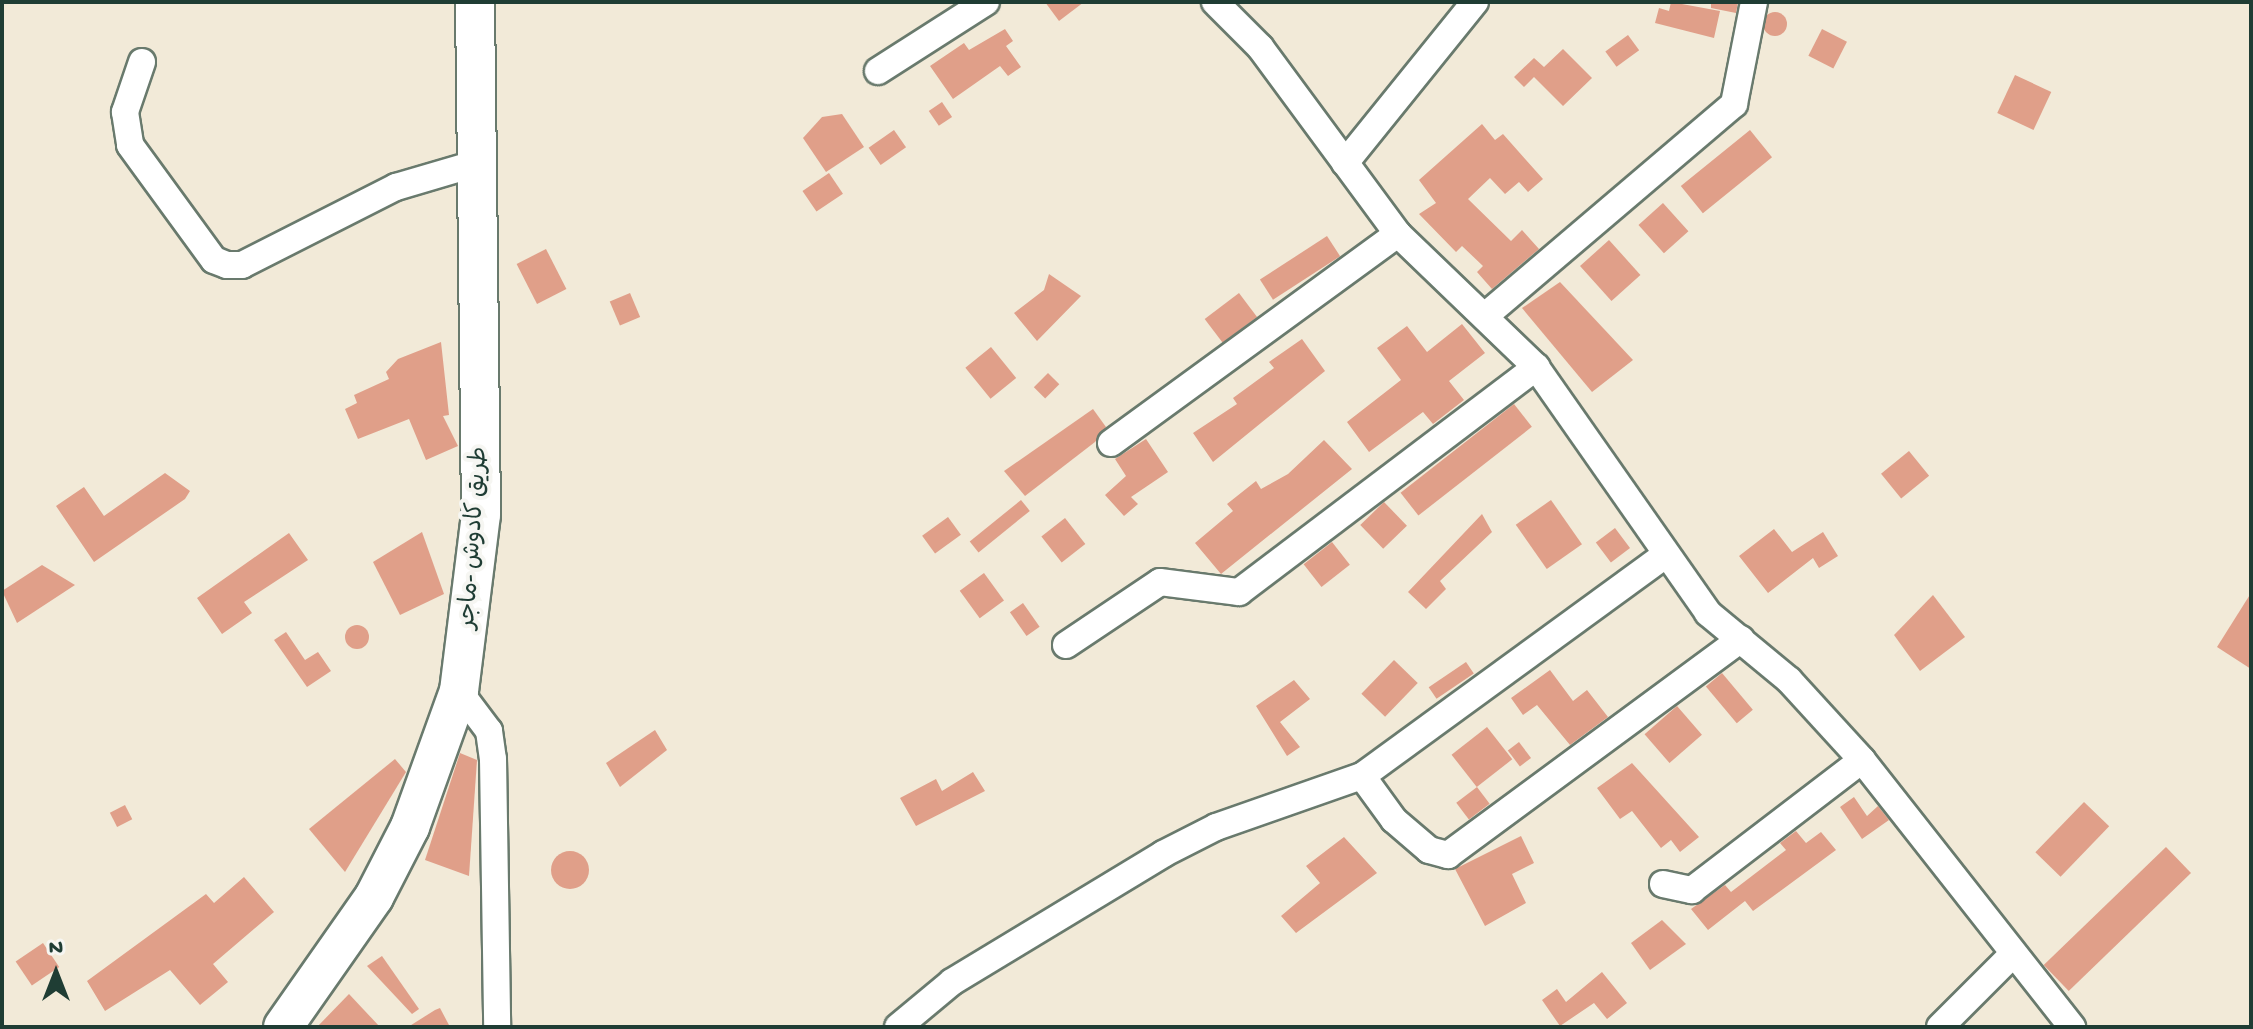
<!DOCTYPE html>
<meta charset="utf-8">
<style>
body{margin:0}
#map{position:relative;width:2253px;height:1029px;overflow:hidden;background:#f2ead8;font-family:"Gochi Hand","Playpen Sans Arabic",sans-serif}
div>[style]{position:absolute}
.building>*{inset:0;background:#e09f89;transform-origin:0 0}
.round{border-radius:50%}
.roads{filter:drop-shadow(2px 0 #697a6d) drop-shadow(-2px 0 #697a6d) drop-shadow(0 2px #697a6d) drop-shadow(0 -2px #697a6d)}
.minor>*{height:26px;margin:-13px;padding:0 13px;transform-origin:13px;border-radius:13px;background:#fff}
.highway>*{height:38px;margin:-19px;padding:0 19px;transform-origin:19px;border-radius:19px;background:#fff}
span{translate:-50% -50%;white-space:nowrap;text-align:center;line-height:1.15;-webkit-text-stroke:8px #f6f6f2;paint-order:stroke}
.street-label{font-size:24px;color:#1f3d34}
.frame{position:absolute;inset:0;border:4px solid #1f3d34;pointer-events:none}
.north{position:absolute;left:16px;top:933px;width:80px;height:80px;-webkit-text-stroke:6px #f6f6f2;paint-order:stroke;rotate:0deg;font-size:22px;font-weight:700;line-height:32px;text-align:center;color:#1f3d34}
.north::after{content:'';display:block;margin:auto;width:28px;height:36px;background:#1f3d34;clip-path:polygon(50% 0,100% 100%,50% 72%,0 100%)}
</style>
<div id="map">
<div class="building">
<i style="clip-path:polygon(1045px 2px,1084px 2px,1059px 21px)"></i>
<i style="clip-path:polygon(1671px 2px,1720px 11px,1714px 38px,1655px 23px,1659px 8px,1669px 11px)"></i>
<i style="clip-path:polygon(1711px 2px,1738px 2px,1736px 13px,1711px 8px)"></i>
<i class="round" style="left:1763px;top:12px;width:24px;height:24px"></i>
<i style="clip-path:polygon(1005px 29px,1013px 41px,1006px 46px,1021px 67px,1008px 76px,1000px 66px,953px 99px,930px 66px,964px 43px,969px 50px)"></i>
<i style="left:1822px;top:29px;width:28px;height:30px;rotate:27deg"></i>
<i style="left:1628px;top:35px;width:19px;height:28px;rotate:54deg"></i>
<i style="clip-path:polygon(1563px 49px,1592px 78px,1563px 106px,1534px 77px,1524px 87px,1514px 77px,1534px 58px,1544px 67px)"></i>
<i style="left:2015px;top:75px;width:40px;height:42px;rotate:25deg"></i>
<i style="left:942px;top:102px;width:18px;height:16px;rotate:56deg"></i>
<i style="clip-path:polygon(842px 114px,864px 147px,826px 172px,803px 138px,822px 117px)"></i>
<i style="clip-path:polygon(1482px 124px,1495px 140px,1503px 134px,1543px 179px,1528px 192px,1519px 182px,1505px 194px,1490px 178px,1468px 199px,1511px 241px,1522px 230px,1539px 249px,1492px 289px,1477px 272px,1483px 266px,1462px 246px,1456px 252px,1419px 214px,1436px 203px,1419px 180px)"></i>
<i style="left:894px;top:130px;width:21px;height:31px;rotate:55deg"></i>
<i style="left:1750px;top:130px;width:35px;height:89px;rotate:51deg"></i>
<i style="left:829px;top:173px;width:25px;height:32px;rotate:56deg"></i>
<i style="left:1663px;top:203px;width:38px;height:33px;rotate:48deg"></i>
<i style="left:1327px;top:236px;width:24px;height:80px;rotate:57deg"></i>
<i style="left:1609px;top:240px;width:47px;height:39px;rotate:48deg"></i>
<i style="left:546px;top:249px;width:45px;height:33px;rotate:63deg"></i>
<i style="clip-path:polygon(1049px 274px,1081px 296px,1037px 341px,1014px 313px,1044px 290px)"></i>
<i style="clip-path:polygon(1560px 282px,1633px 360px,1592px 392px,1522px 308px)"></i>
<i style="left:630px;top:293px;width:26px;height:22px;rotate:67deg"></i>
<i style="left:1239px;top:293px;width:30px;height:43px;rotate:53deg"></i>
<i style="clip-path:polygon(1462px 324px,1485px 353px,1449px 381px,1464px 400px,1433px 424px,1423px 412px,1369px 452px,1347px 422px,1401px 380px,1377px 348px,1407px 326px,1427px 352px)"></i>
<i style="clip-path:polygon(1302px 339px,1325px 371px,1213px 462px,1193px 433px,1237px 404px,1233px 398px,1274px 368px,1269px 362px)"></i>
<i style="clip-path:polygon(441px 342px,449px 415px,443px 416px,458px 446px,426px 460px,409px 419px,358px 439px,345px 409px,357px 403px,354px 395px,389px 379px,386px 372px,398px 359px)"></i>
<i style="left:991px;top:347px;width:40px;height:33px;rotate:51deg"></i>
<i style="left:1048px;top:373px;width:16px;height:20px;rotate:45deg"></i>
<i style="left:1514px;top:404px;width:29px;height:144px;rotate:52deg"></i>
<i style="clip-path:polygon(1093px 409px,1106px 427px,1095px 442px,1025px 496px,1004px 471px)"></i>
<i style="clip-path:polygon(1146px 439px,1168px 472px,1131px 497px,1138px 504px,1124px 516px,1105px 495px,1126px 476px,1115px 459px)"></i>
<i style="clip-path:polygon(1324px 440px,1352px 469px,1221px 574px,1195px 543px,1233px 511px,1227px 504px,1256px 481px,1261px 489px,1288px 474px)"></i>
<i style="left:1909px;top:451px;width:32px;height:36px;rotate:51deg"></i>
<i style="clip-path:polygon(165px 473px,190px 491px,185px 499px,94px 562px,56px 506px,84px 487px,104px 516px)"></i>
<i style="left:1021px;top:500px;width:14px;height:66px;rotate:51deg"></i>
<i style="left:1551px;top:500px;width:54px;height:43px;rotate:55deg"></i>
<i style="left:1384px;top:502px;width:33px;height:33px;rotate:46deg"></i>
<i style="clip-path:polygon(1482px 514px,1492px 532px,1440px 581px,1446px 589px,1426px 609px,1408px 592px)"></i>
<i style="left:948px;top:517px;width:22px;height:32px;rotate:54deg"></i>
<i style="left:1065px;top:518px;width:33px;height:30px;rotate:52deg"></i>
<i style="left:1615px;top:528px;width:25px;height:24px;rotate:53deg"></i>
<i style="clip-path:polygon(1774px 529px,1792px 552px,1823px 532px,1838px 556px,1819px 568px,1813px 558px,1768px 593px,1739px 556px)"></i>
<i style="clip-path:polygon(422px 532px,444px 594px,400px 615px,373px 562px)"></i>
<i style="clip-path:polygon(289px 533px,308px 560px,244px 602px,252px 613px,222px 634px,197px 598px)"></i>
<i style="left:1332px;top:542px;width:29px;height:36px;rotate:52deg"></i>
<i style="clip-path:polygon(42px 565px,75px 585px,17px 623px,2px 591px)"></i>
<i style="left:984px;top:573px;width:34px;height:30px;rotate:54deg"></i>
<i style="clip-path:polygon(2251px 593px,2251px 669px,2217px 647px)"></i>
<i style="clip-path:polygon(1933px 595px,1965px 637px,1920px 671px,1894px 635px)"></i>
<i style="left:1023px;top:603px;width:29px;height:16px;rotate:55deg"></i>
<i class="round" style="left:345px;top:625px;width:24px;height:24px"></i>
<i style="clip-path:polygon(286px 632px,305px 660px,318px 652px,331px 671px,307px 687px,274px 640px)"></i>
<i style="left:1394px;top:660px;width:33px;height:47px;rotate:44deg"></i>
<i style="left:1466px;top:662px;width:14px;height:45px;rotate:56deg"></i>
<i style="clip-path:polygon(1550px 670px,1573px 701px,1587px 690px,1608px 717px,1570px 745px,1537px 705px,1523px 715px,1511px 698px)"></i>
<i style="left:1722px;top:673px;width:48px;height:21px;rotate:50deg"></i>
<i style="clip-path:polygon(1294px 680px,1310px 699px,1280px 722px,1300px 747px,1287px 756px,1256px 706px)"></i>
<i style="left:1677px;top:706px;width:38px;height:43px;rotate:49deg"></i>
<i style="left:1487px;top:727px;width:41px;height:45px;rotate:52deg"></i>
<i style="clip-path:polygon(655px 730px,667px 750px,620px 787px,606px 763px)"></i>
<i style="left:1519px;top:742px;width:20px;height:14px;rotate:53deg"></i>
<i style="clip-path:polygon(460px 753px,477px 760px,469px 876px,425px 860px)"></i>
<i style="clip-path:polygon(395px 759px,406px 772px,345px 872px,309px 829px)"></i>
<i style="clip-path:polygon(1632px 763px,1699px 837px,1680px 852px,1671px 840px,1661px 848px,1632px 811px,1620px 819px,1597px 788px)"></i>
<i style="clip-path:polygon(973px 772px,985px 791px,916px 826px,900px 798px,936px 779px,942px 791px)"></i>
<i style="left:1477px;top:787px;width:21px;height:26px;rotate:53deg"></i>
<i style="clip-path:polygon(1854px 797px,1867px 816px,1878px 806px,1889px 820px,1862px 839px,1840px 807px)"></i>
<i style="left:2084px;top:802px;width:35px;height:70px;rotate:44deg"></i>
<i style="left:125px;top:805px;width:16px;height:17px;rotate:63deg"></i>
<i style="clip-path:polygon(1796px 831px,1806px 843px,1821px 832px,1836px 850px,1753px 911px,1745px 901px,1708px 930px,1691px 909px,1725px 885px,1731px 892px,1786px 850px,1780px 843px)"></i>
<i style="clip-path:polygon(1521px 836px,1534px 863px,1512px 874px,1526px 903px,1485px 926px,1455px 869px)"></i>
<i style="clip-path:polygon(1344px 837px,1377px 873px,1296px 933px,1281px 916px,1320px 883px,1306px 866px)"></i>
<i style="left:2166px;top:847px;width:36px;height:170px;rotate:46deg"></i>
<i class="round" style="left:551px;top:851px;width:38px;height:38px"></i>
<i style="clip-path:polygon(244px 877px,274px 912px,213px 964px,228px 982px,200px 1005px,170px 970px,105px 1011px,87px 981px,206px 894px,214px 903px)"></i>
<i style="clip-path:polygon(1662px 920px,1686px 944px,1650px 970px,1631px 943px)"></i>
<i style="left:43px;top:943px;width:29px;height:33px;rotate:56deg"></i>
<i style="clip-path:polygon(382px 956px,419px 1009px,412px 1014px,367px 966px)"></i>
<i style="clip-path:polygon(1602px 972px,1627px 1003px,1607px 1019px,1594px 1003px,1560px 1026px,1542px 1000px,1557px 989px,1566px 1002px)"></i>
<i style="clip-path:polygon(349px 994px,380px 1027px,317px 1027px)"></i>
<i style="clip-path:polygon(440px 1008px,450px 1027px,408px 1027px,435px 1010px)"></i>
</div>
<div class="roads">
<div class="minor">
<i style="left:1215px;top:2px;width:64px;rotate:45deg"></i>
<i style="left:1260px;top:47px;width:232px;rotate:53.6deg"></i>
<i style="left:1398px;top:234px;width:192px;rotate:43.9deg"></i>
<i style="left:1536px;top:367px;width:300px;rotate:55deg"></i>
<i style="left:1708px;top:613px;width:105px;rotate:39.6deg"></i>
<i style="left:1789px;top:680px;width:108px;rotate:47.6deg"></i>
<i style="left:1862px;top:760px;width:340px;rotate:51.8deg"></i>
<i style="left:142px;top:62px;width:53px;rotate:108.8deg"></i>
<i style="left:125px;top:112px;width:33px;rotate:81deg"></i>
<i style="left:130px;top:145px;width:142px;rotate:53.9deg"></i>
<i style="left:214px;top:260px;width:14px;rotate:21deg"></i>
<i style="left:227px;top:265px;width:15px"></i>
<i style="left:242px;top:265px;width:173px;rotate:-26.9deg"></i>
<i style="left:396px;top:187px;width:81px;rotate:-16.4deg"></i>
<i style="left:878px;top:71px;width:128px;rotate:-32.6deg"></i>
<i style="left:1345px;top:163px;width:207px;rotate:-51.1deg"></i>
<i style="left:1485px;top:316px;width:327px;rotate:-40.4deg"></i>
<i style="left:1734px;top:104px;width:104px;rotate:-78.9deg"></i>
<i style="left:1111px;top:443px;width:355px;rotate:-36.1deg"></i>
<i style="left:1066px;top:645px;width:113px;rotate:-33.8deg"></i>
<i style="left:1160px;top:582px;width:80px;rotate:7.2deg"></i>
<i style="left:1239px;top:592px;width:373px;rotate:-37.1deg"></i>
<i style="left:459px;top:691px;width:50px;rotate:53.1deg"></i>
<i style="left:489px;top:731px;width:28px;rotate:82deg"></i>
<i style="left:493px;top:759px;width:268px;rotate:89.1deg"></i>
<i style="left:1362px;top:776px;width:54px;rotate:54deg"></i>
<i style="left:1394px;top:820px;width:46px;rotate:40.6deg"></i>
<i style="left:1429px;top:850px;width:20px;rotate:15deg"></i>
<i style="left:1448px;top:855px;width:364px;rotate:-36.4deg"></i>
<i style="left:1663px;top:884px;width:30px;rotate:12deg"></i>
<i style="left:1692px;top:890px;width:214px;rotate:-37.4deg"></i>
<i style="left:898px;top:1027px;width:70px;rotate:-39.8deg"></i>
<i style="left:952px;top:982px;width:247px;rotate:-31.2deg"></i>
<i style="left:1163px;top:854px;width:59px;rotate:-27deg"></i>
<i style="left:1216px;top:827px;width:155px;rotate:-19.3deg"></i>
<i style="left:1362px;top:776px;width:375px;rotate:-36.1deg"></i>
<i style="left:1940px;top:1027px;width:102px;rotate:-45deg"></i>
</div>
<div class="highway">
<i style="left:283px;top:1027px;width:159px;rotate:-55deg"></i>
<i style="left:374px;top:897px;width:79px;rotate:-62.8deg"></i>
<i style="left:410px;top:827px;width:145px;rotate:-70.2deg"></i>
<i style="left:459px;top:691px;width:177px;rotate:-82.9deg"></i>
<i style="left:481px;top:515px;width:513px;rotate:-90.67deg"></i>
</div>
</div>
<div class="street-label">
<span style="left:475px;top:538px;rotate:-86deg">طريق كادوش -ماجر</span>
</div>
<div class="frame"></div>
<div class="north">N</div>
</div>
